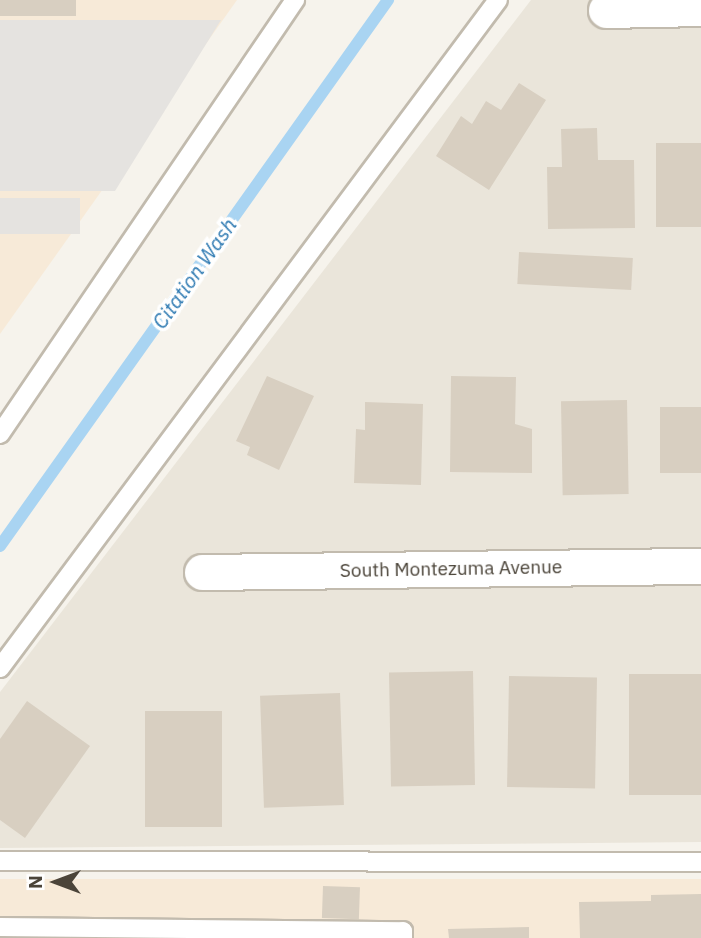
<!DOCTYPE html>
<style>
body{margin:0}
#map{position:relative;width:701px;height:938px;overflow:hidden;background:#f6f3ec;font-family:"IBM Plex Sans",sans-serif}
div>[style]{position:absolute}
.residential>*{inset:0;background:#eae5da}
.commercial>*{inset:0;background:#f7ead8;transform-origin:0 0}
.parking>*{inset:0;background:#e5e3e0;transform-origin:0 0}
.stream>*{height:12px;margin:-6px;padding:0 6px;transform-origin:6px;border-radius:6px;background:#a9d4f2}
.building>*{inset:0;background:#d8cfc1;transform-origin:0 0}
.roads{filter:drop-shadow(2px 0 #c2bbae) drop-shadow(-2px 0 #c2bbae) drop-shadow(0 2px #c2bbae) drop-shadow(0 -2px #c2bbae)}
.lane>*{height:18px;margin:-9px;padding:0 9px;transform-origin:9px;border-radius:9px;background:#fff}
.street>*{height:35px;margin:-17.5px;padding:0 17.5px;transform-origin:17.5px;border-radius:17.5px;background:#fff}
span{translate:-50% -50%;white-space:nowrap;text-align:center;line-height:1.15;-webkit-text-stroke:7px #fff;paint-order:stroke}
.street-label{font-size:19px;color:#4b4439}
.water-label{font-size:21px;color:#2e7ab2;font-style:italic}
.north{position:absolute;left:21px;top:847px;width:70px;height:70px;-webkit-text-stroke:5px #fff;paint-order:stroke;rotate:270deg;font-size:19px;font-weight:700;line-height:28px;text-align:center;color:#4b4439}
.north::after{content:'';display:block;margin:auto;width:24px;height:32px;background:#4b4439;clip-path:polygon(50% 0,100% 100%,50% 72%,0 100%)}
</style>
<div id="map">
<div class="residential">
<i style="clip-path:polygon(531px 0,701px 0,701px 842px,0 848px,0 692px)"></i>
</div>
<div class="commercial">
<i style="clip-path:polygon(0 0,237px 0,0 334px)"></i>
<i style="left:701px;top:879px;width:59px;height:701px;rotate:90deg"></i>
</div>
<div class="parking">
<i style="clip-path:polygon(0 20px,221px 20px,115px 191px,0 191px)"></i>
<i style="left:0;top:198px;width:80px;height:36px"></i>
</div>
<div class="stream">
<i style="left:0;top:546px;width:670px;rotate:-54.6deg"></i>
</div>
<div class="building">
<i style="left:0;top:0;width:76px;height:16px"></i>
<i style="clip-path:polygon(519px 83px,546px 100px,489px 190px,436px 156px,461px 116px,472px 124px,486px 101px,501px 110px)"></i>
<i style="clip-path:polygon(597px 128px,598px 160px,634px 160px,635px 228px,548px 229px,547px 167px,562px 167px,561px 129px)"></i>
<i style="left:656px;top:143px;width:45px;height:84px"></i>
<i style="left:519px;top:252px;width:114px;height:32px;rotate:3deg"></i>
<i style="clip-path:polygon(267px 376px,314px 396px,279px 470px,247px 455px,250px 447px,236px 441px)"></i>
<i style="clip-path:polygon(451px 376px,516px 377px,515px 424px,532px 429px,532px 473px,450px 472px)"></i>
<i style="left:627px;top:400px;width:94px;height:66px;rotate:89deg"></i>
<i style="clip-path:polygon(365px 402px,423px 404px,421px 485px,354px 483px,356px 429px,365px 430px)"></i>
<i style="left:701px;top:407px;width:66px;height:41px;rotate:90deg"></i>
<i style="left:473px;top:671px;width:114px;height:84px;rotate:89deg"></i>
<i style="left:701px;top:674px;width:121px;height:72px;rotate:90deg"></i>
<i style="left:509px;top:676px;width:88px;height:111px;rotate:1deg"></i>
<i style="left:340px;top:693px;width:112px;height:80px;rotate:88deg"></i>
<i style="clip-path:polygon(27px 701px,90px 746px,25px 838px,0 820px,0 739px)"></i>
<i style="left:145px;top:711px;width:77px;height:116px"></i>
<i style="left:323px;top:886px;width:37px;height:32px;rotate:2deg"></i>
<i style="clip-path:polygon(701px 894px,701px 938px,580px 938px,579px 902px,651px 901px,651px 895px)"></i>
<i style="clip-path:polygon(529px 927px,529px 938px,449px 938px,448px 929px)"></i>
</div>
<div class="roads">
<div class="lane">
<i style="left:0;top:434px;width:525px;rotate:-55.8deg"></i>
<i style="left:0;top:668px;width:833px;rotate:-53.3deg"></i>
<i style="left:0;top:861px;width:701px;rotate:0.08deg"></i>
<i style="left:0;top:927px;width:403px;rotate:0.6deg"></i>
<i style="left:403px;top:931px;width:7px;rotate:90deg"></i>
</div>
<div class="street">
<i style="left:606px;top:10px;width:95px;rotate:-1.2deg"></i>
<i style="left:202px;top:572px;width:499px;rotate:-0.7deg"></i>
</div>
</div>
<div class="street-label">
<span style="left:451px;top:569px;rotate:-1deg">South Montezuma Avenue</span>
</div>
<div class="water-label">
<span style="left:194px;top:273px;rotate:-55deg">Citation Wash</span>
</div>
<div class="north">N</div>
</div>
